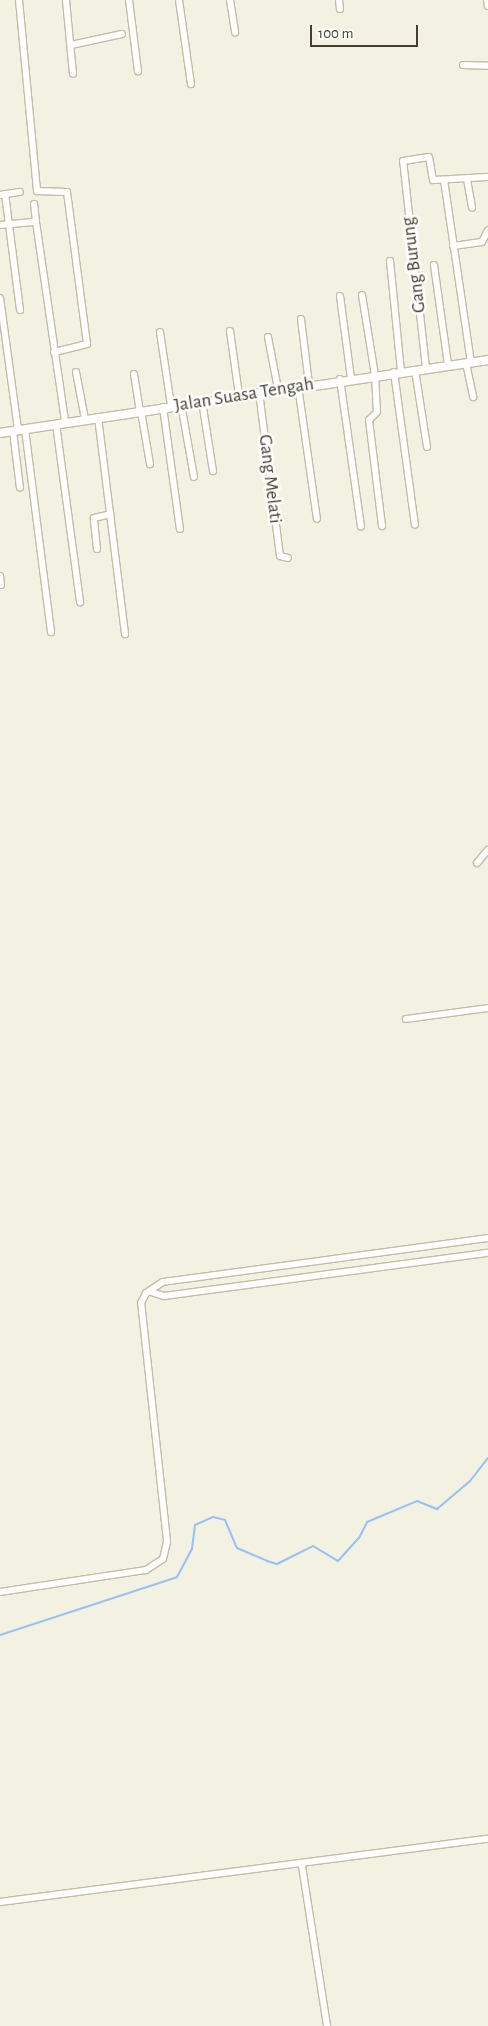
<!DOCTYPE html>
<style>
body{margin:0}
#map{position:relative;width:488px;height:2026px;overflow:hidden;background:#f3f1e1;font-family:"Alegreya Sans",sans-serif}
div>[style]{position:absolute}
.stream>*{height:2px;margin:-1px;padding:0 1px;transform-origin:1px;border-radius:1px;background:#95c0f8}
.roads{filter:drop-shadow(1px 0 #c2bda6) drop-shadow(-1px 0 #c2bda6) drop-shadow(0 1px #c2bda6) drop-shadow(0 -1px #c2bda6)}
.minor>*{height:6px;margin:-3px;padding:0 3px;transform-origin:3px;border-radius:3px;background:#fff}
.tertiary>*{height:8px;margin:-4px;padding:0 4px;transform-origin:4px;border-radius:4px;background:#fff}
span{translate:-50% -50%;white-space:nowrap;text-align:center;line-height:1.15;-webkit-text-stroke:5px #fff;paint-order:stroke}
.street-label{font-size:19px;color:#454032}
.scale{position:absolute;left:310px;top:25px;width:108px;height:22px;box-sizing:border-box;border:2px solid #454032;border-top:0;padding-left:6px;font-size:15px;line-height:18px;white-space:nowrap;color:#454032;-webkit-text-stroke:4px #fff;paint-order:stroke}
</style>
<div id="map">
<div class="stream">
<i style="left:0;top:1635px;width:186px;rotate:-18.1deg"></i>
<i style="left:177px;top:1577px;width:32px;rotate:-62deg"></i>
<i style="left:192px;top:1549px;width:24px;rotate:-83deg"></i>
<i style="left:195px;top:1525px;width:20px;rotate:-24deg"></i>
<i style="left:213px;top:1517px;width:12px;rotate:14deg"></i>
<i style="left:225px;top:1520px;width:30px;rotate:67deg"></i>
<i style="left:237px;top:1548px;width:33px;rotate:23deg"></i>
<i style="left:267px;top:1561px;width:10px;rotate:17deg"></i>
<i style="left:277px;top:1564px;width:40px;rotate:-26.6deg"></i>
<i style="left:313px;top:1546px;width:29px;rotate:31deg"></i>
<i style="left:338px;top:1561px;width:31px;rotate:-48deg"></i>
<i style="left:359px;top:1538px;width:18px;rotate:-63deg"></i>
<i style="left:367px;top:1522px;width:54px;rotate:-22.8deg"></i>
<i style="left:417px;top:1501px;width:22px;rotate:22deg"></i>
<i style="left:437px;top:1509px;width:43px;rotate:-40.3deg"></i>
<i style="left:470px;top:1481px;width:29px;rotate:-52deg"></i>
</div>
<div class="roads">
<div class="minor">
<i style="left:19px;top:0;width:192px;rotate:84.6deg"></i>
<i style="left:37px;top:191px;width:30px;rotate:2deg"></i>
<i style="left:67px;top:192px;width:153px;rotate:82.5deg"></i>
<i style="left:87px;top:344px;width:34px;rotate:166deg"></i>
<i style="left:66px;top:0;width:74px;rotate:84.6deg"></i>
<i style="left:129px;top:0;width:72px;rotate:82.8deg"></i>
<i style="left:179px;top:0;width:85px;rotate:81.9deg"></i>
<i style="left:230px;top:0;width:33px;rotate:81deg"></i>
<i style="left:339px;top:0;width:9px;rotate:84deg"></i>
<i style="left:487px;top:0;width:6px;rotate:81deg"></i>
<i style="left:71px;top:45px;width:52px;rotate:-12.2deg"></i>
<i style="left:463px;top:65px;width:25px;rotate:2deg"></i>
<i style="left:467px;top:179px;width:29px;rotate:80deg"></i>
<i style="left:444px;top:180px;width:184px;rotate:81.6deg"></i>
<i style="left:5px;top:194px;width:117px;rotate:82.6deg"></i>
<i style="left:0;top:195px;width:20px;rotate:-9deg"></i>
<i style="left:36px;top:222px;width:202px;rotate:81.7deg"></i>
<i style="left:0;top:225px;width:36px;rotate:-5deg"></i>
<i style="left:36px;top:222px;width:18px;rotate:-96deg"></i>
<i style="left:453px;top:246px;width:29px;rotate:-8deg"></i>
<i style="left:482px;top:242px;width:13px;rotate:-63deg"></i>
<i style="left:390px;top:261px;width:111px;rotate:84.3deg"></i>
<i style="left:434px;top:265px;width:101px;rotate:82deg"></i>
<i style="left:362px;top:295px;width:81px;rotate:80.8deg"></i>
<i style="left:375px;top:375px;width:37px;rotate:87deg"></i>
<i style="left:377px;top:412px;width:11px;rotate:135deg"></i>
<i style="left:369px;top:420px;width:107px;rotate:83deg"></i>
<i style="left:340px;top:296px;width:83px;rotate:82.4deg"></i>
<i style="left:0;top:298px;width:133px;rotate:82.2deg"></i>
<i style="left:301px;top:319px;width:65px;rotate:83deg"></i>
<i style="left:230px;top:331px;width:65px;rotate:82deg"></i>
<i style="left:160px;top:332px;width:75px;rotate:81.5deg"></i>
<i style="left:268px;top:337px;width:53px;rotate:79.1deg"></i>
<i style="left:466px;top:363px;width:35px;rotate:78deg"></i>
<i style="left:426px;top:368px;width:208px;rotate:-96.3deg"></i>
<i style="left:403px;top:161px;width:26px;rotate:-9deg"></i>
<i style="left:429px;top:157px;width:23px;rotate:80deg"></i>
<i style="left:433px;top:180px;width:55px;rotate:-3.1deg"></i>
<i style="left:415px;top:370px;width:78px;rotate:81.1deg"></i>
<i style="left:76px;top:372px;width:48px;rotate:79.2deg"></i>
<i style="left:394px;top:372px;width:154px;rotate:82.2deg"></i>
<i style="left:134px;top:374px;width:37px;rotate:81deg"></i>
<i style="left:340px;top:379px;width:149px;rotate:81.9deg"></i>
<i style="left:298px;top:386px;width:134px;rotate:81.9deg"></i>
<i style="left:259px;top:392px;width:165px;rotate:82.7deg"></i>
<i style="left:280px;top:556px;width:8px;rotate:14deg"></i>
<i style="left:202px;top:401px;width:71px;rotate:81.1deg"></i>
<i style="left:181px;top:404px;width:74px;rotate:79.9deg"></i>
<i style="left:163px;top:407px;width:123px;rotate:82.1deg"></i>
<i style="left:141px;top:411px;width:54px;rotate:80.4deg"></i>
<i style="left:98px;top:417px;width:219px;rotate:82.9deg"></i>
<i style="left:56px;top:424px;width:180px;rotate:82.3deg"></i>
<i style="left:25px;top:429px;width:205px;rotate:82.7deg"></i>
<i style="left:13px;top:431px;width:57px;rotate:83deg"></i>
<i style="left:97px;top:549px;width:31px;rotate:-96deg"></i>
<i style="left:94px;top:518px;width:17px;rotate:-13deg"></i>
<i style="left:0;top:576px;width:9px;rotate:84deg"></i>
<i style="left:477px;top:863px;width:17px;rotate:-50deg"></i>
<i style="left:406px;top:1019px;width:83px;rotate:-7.6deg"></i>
<i style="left:151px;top:1292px;width:14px;rotate:17deg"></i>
<i style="left:164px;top:1296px;width:327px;rotate:-7.6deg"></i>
<i style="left:0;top:1592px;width:148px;rotate:-8.6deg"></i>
<i style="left:146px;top:1570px;width:20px;rotate:-33deg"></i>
<i style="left:163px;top:1559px;width:18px;rotate:-77deg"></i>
<i style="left:167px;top:1541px;width:239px;rotate:-96.2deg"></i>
<i style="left:141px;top:1303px;width:11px;rotate:-63deg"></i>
<i style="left:146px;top:1293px;width:20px;rotate:-33deg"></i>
<i style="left:163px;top:1282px;width:328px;rotate:-7.7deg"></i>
<i style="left:302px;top:1866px;width:162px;rotate:81.1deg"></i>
<i style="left:0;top:1902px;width:492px;rotate:-7.4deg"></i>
</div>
<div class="tertiary">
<i style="left:0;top:433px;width:493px;rotate:-8.5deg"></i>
</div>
</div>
<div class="street-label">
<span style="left:414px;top:265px;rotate:-97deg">Gang Burung</span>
<span style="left:244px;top:395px;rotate:-9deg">Jalan Suasa Tengah</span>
<span style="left:270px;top:479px;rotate:83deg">Gang Melati</span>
</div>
<div class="scale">100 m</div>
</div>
